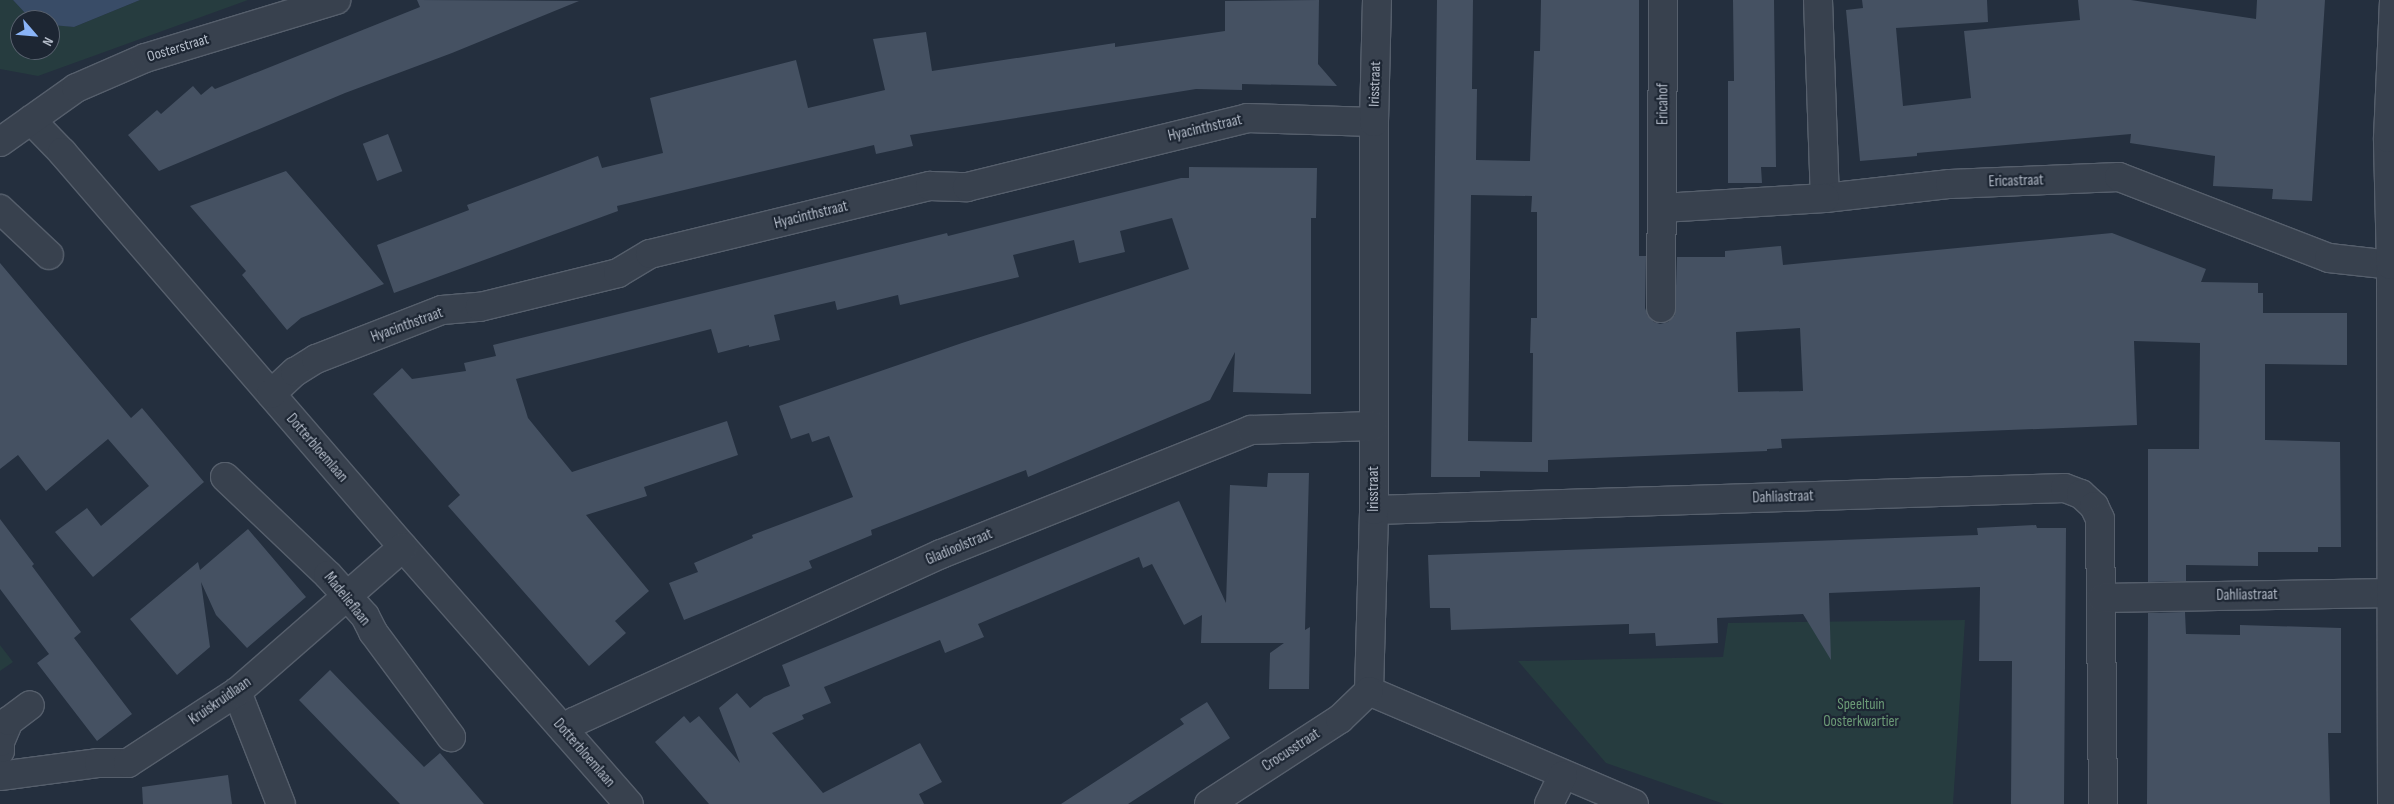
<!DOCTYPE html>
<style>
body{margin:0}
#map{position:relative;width:2394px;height:804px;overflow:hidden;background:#242f3e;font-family:"Sofia Sans Condensed",sans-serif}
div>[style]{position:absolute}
.green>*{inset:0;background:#263c3f}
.water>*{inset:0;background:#394c67}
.building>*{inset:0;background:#455162;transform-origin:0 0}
.roads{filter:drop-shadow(1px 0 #565f6c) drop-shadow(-1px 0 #565f6c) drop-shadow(0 1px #565f6c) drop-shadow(0 -1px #565f6c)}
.minor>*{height:28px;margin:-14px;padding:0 14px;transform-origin:14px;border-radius:14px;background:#38414e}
.tertiary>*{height:28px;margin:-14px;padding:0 14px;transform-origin:14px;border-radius:14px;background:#38414e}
span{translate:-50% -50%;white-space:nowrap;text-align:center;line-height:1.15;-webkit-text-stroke:4.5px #1d2633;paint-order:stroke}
.street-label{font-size:15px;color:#b4bcc9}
.park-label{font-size:15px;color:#6b9a76}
.north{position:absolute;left:10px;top:10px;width:50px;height:50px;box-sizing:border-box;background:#1d2633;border:1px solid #59626f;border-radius:50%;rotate:117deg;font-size:14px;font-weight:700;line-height:20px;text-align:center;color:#b4bcc9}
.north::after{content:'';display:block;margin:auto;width:18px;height:22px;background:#8ab4f8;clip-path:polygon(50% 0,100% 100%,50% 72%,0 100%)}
</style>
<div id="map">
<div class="green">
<i style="clip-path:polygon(0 0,13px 0,26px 14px,40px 20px,20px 20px,20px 50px,50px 50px,50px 24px,74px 27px,140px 0,248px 0,38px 76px,0 69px)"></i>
<i style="clip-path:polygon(1965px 620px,1953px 804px,1724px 804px,1606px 763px,1518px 661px,1723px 657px,1728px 623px)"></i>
<i style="clip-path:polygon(0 645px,13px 662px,0 671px)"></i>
</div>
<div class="water">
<i style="clip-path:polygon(13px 0,140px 0,74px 27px,52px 25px,50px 20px,40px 20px,26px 14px)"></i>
</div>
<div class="building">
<i style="clip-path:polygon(417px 0,579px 1px,452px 53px,345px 93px,159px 171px,128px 135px,157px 110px,161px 114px,193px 86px,201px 95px,212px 86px,215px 89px,420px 7px)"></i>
<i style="clip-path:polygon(1319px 0,1318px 64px,1337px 86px,1242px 84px,1242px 90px,1196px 89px,910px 135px,913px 146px,876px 154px,874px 145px,617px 206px,618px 211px,394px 293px,377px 245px,469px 210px,467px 205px,598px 156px,602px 168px,663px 153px,650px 98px,796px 60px,808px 108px,885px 90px,873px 39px,926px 32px,932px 71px,1115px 43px,1115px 47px,1225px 31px,1225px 1px)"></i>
<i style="clip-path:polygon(evenodd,1437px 0,1473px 0,1472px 89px,1477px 89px,1476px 160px,1530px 161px,1534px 51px,1540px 51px,1541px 0,1639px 0,1639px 256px,1646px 256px,1645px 308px,1648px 316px,1654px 322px,1660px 324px,1668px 322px,1675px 315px,1677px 257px,1725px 257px,1725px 251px,1781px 246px,1783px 265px,2112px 233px,2206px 269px,2201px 282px,2258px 283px,2258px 293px,2263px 293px,2263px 313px,2347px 313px,2347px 365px,2265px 364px,2265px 440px,2340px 442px,2341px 547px,2318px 547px,2318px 552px,2258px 552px,2258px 566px,2186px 565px,2186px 581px,2148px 582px,2148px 449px,2199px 449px,2200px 343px,2134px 341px,2137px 425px,1781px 439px,1782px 448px,1767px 449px,1767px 451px,1548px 460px,1548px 472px,1480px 471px,1480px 477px,1431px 477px,1437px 0,1471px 195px,1532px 196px,1531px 212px,1537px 212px,1537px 318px,1531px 318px,1530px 353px,1533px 353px,1532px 442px,1468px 441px,1471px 195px,1437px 0,1800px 328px,1803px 391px,1738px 392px,1736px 332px,1800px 328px)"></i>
<i style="clip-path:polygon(1733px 0,1774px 0,1776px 167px,1761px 167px,1762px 183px,1728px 183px,1728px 81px,1734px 81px)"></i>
<i style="clip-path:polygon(1862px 0,1987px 0,1988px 22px,1896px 28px,1903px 106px,1971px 98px,1964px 31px,2080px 20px,2078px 0,2131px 0,2256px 19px,2257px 0,2325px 0,2312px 201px,2272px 199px,2273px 189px,2213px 186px,2215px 156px,2130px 143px,2131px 134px,1917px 153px,1917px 156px,1860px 161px,1846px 10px,1863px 8px)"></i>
<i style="left:388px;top:134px;width:40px;height:27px;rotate:69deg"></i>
<i style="clip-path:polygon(1189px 167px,1317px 168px,1316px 218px,1311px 218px,1311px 394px,1233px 392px,1235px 352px,1210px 400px,1028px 477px,1026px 470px,871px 530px,872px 535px,809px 561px,812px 568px,684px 620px,669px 583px,698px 572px,694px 563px,753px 538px,752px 535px,853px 497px,829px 436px,812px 442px,809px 433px,791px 439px,779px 406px,962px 343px,1189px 269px,1172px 218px,1120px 231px,1125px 252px,1079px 263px,1074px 240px,1013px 255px,1019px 277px,900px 305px,898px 295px,837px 310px,835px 301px,774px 315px,780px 340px,749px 347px,749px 345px,718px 353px,711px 329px,516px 379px,528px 418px,572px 472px,727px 421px,738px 455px,644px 487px,647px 496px,586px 515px,649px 591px,615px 621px,626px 633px,589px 666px,448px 506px,460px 495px,373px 394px,402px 368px,412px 379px,466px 371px,464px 363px,496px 356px,493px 345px,947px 233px,948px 236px,1181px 178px,1189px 178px)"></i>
<i style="clip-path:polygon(286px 171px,384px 284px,301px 318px,287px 330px,242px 275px,246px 271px,190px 206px)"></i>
<i style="clip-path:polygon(0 263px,131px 418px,142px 408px,204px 482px,93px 577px,55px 532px,87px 508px,101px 526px,149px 486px,108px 439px,46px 491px,18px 455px,0 469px)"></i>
<i style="clip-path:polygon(1268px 473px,1309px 473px,1305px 630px,1310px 627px,1309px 689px,1269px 689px,1270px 653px,1284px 643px,1201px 643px,1202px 615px,1184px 625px,1152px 564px,1143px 568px,1139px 557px,978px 624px,984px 637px,945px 653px,940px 640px,824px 687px,831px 703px,802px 715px,804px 719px,772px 733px,823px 793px,920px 743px,942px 782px,919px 794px,924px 804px,709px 804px,655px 742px,684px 716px,690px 723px,699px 716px,740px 763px,719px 708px,737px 693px,750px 708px,764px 697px,790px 686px,782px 665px,1179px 501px,1226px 603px,1230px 485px,1267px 487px)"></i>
<i style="clip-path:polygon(0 519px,34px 564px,32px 566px,81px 632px,74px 638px,132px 714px,97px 741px,37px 663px,49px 654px,0 589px)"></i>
<i style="clip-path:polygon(2036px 525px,2037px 528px,2066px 528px,2064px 804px,2011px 804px,2012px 661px,1979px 661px,1980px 587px,1829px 593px,1831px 660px,1803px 614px,1717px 618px,1718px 643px,1656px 646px,1655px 633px,1629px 634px,1629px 624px,1451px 630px,1450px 608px,1430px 608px,1428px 555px,1978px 535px,1977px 528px)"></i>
<i style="clip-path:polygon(248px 529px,306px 597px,247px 648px,216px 615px,201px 582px,210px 647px,177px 675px,130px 619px,198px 562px,200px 570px)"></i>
<i style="clip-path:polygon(2185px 612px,2186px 634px,2240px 635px,2240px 625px,2341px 628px,2341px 733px,2328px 733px,2330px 804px,2147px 804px,2148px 613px)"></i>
<i style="clip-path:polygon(330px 670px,424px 767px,440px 753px,484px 804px,400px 804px,299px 700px)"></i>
<i style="clip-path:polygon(1207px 702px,1230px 738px,1128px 804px,1061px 804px,1184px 724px,1180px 719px)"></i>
<i style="clip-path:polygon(228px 775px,232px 804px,143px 804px,142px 787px)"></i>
</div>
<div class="roads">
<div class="minor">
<i style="left:1818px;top:0;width:198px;rotate:88deg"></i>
<i style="left:1825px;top:198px;width:126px;rotate:-6.4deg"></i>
<i style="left:1950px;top:184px;width:169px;rotate:-2.4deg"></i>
<i style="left:2119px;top:177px;width:225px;rotate:21.1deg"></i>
<i style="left:2329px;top:258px;width:62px;rotate:6.4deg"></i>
<i style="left:31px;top:120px;width:45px;rotate:45.9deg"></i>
<i style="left:62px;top:152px;width:522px;rotate:49.2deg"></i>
<i style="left:403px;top:547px;width:342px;rotate:48.7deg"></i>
<i style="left:0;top:142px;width:93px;rotate:-35.4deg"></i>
<i style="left:76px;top:88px;width:75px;rotate:-23.5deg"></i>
<i style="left:145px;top:58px;width:200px;rotate:-16.9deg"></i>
<i style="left:1662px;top:208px;width:163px;rotate:-3.5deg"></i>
<i style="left:0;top:209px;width:67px;rotate:43.2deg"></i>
<i style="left:1661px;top:308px;width:308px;rotate:-89.6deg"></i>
<i style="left:271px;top:394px;width:33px;rotate:-43deg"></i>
<i style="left:295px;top:372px;width:25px;rotate:-32deg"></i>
<i style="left:316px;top:359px;width:135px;rotate:-21.3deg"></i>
<i style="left:442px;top:310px;width:38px;rotate:-5deg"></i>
<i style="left:480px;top:307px;width:142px;rotate:-13.8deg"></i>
<i style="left:618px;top:273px;width:37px;rotate:-31deg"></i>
<i style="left:650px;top:254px;width:288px;rotate:-13.7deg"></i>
<i style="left:930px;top:186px;width:37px;rotate:2deg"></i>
<i style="left:967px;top:187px;width:288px;rotate:-13.8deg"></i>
<i style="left:1247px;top:118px;width:127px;rotate:1.8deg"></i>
<i style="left:225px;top:477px;width:142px;rotate:43.6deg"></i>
<i style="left:328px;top:575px;width:55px;rotate:47.9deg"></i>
<i style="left:365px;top:616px;width:18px;rotate:63deg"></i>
<i style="left:373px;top:632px;width:131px;rotate:53.4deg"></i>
<i style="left:1374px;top:510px;width:691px;rotate:-1.82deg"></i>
<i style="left:2065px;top:488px;width:17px;rotate:21deg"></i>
<i style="left:2081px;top:494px;width:18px;rotate:43deg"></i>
<i style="left:2094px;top:506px;width:14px;rotate:65deg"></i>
<i style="left:2100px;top:519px;width:285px;rotate:89.4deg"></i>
<i style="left:2102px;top:598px;width:290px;rotate:-1deg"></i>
<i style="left:1369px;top:691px;width:181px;rotate:-88.4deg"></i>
<i style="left:1374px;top:510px;width:388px;rotate:-90deg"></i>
<i style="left:1374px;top:122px;width:122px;rotate:-88.6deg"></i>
<i style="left:1369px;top:691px;width:288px;rotate:23.1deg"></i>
<i style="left:237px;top:692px;width:120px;rotate:68.6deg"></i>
<i style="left:564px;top:730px;width:13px;rotate:-39deg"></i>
<i style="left:574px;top:722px;width:404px;rotate:-24.6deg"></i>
<i style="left:941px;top:554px;width:334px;rotate:-21.8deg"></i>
<i style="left:1251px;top:430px;width:122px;rotate:-1.9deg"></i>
<i style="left:0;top:751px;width:9px;rotate:-90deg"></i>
<i style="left:0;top:742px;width:23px;rotate:-67deg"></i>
<i style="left:9px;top:721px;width:26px;rotate:-37deg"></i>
<i style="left:0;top:776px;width:100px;rotate:-7.5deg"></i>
<i style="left:99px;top:763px;width:29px"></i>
<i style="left:128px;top:763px;width:130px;rotate:-33.1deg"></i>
<i style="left:237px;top:692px;width:220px;rotate:-41.1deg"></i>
<i style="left:1209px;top:804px;width:156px;rotate:-33deg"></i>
<i style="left:1340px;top:719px;width:40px;rotate:-44deg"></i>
<i style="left:1549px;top:804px;width:32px;rotate:-64deg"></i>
</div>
<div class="tertiary">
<i style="left:2392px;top:804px;width:539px;rotate:-90.11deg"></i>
<i style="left:2391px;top:265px;width:127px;rotate:-91.4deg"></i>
<i style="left:2388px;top:138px;width:136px;rotate:-87.5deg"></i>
</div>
</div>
<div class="street-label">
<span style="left:178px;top:48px;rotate:-17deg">Oosterstraat</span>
<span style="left:1375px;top:84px;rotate:-88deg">Irisstraat</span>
<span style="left:1663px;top:104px;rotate:-90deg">Ericahof</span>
<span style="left:1205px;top:128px;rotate:-13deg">Hyacinthstraat</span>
<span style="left:2016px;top:181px;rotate:-2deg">Ericastraat</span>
<span style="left:811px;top:215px;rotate:-14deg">Hyacinthstraat</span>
<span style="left:407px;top:325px;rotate:-20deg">Hyacinthstraat</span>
<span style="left:317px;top:448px;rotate:49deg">Dotterbloemlaan</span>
<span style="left:1374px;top:489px;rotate:-90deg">Irisstraat</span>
<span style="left:1783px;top:497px;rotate:-2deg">Dahliastraat</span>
<span style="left:959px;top:547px;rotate:-23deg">Gladioolstraat</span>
<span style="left:2247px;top:595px;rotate:-1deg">Dahliastraat</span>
<span style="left:347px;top:599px;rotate:51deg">Madelieflaan</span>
<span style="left:220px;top:701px;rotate:-35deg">Kruiskruidlaan</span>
<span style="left:1291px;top:750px;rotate:-33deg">Crocusstraat</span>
<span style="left:584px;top:753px;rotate:49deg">Dotterbloemlaan</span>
</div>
<div class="park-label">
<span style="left:1861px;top:713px">Speeltuin<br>Oosterkwartier</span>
</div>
<div class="north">N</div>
</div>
